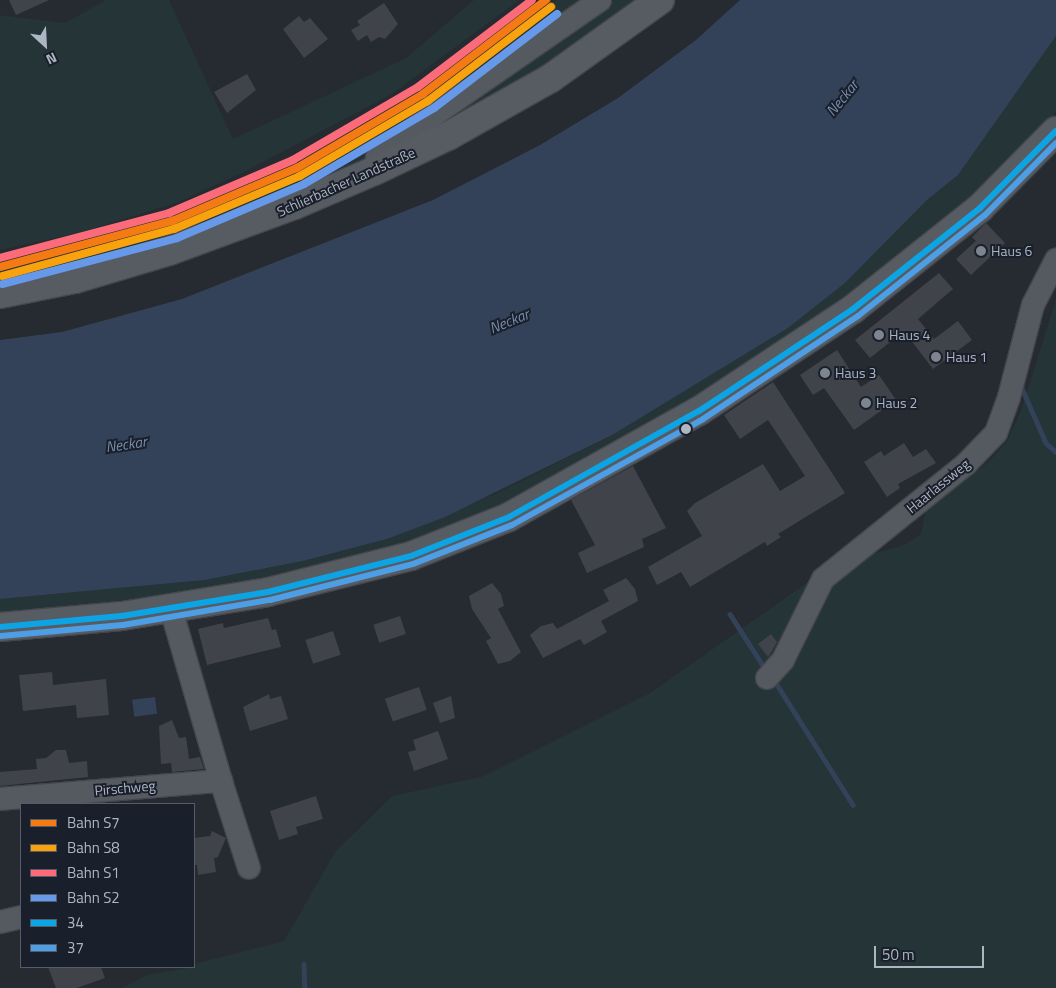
<!DOCTYPE html>
<meta charset="utf-8">
<style>
body{margin:0}
#map{position:relative;width:1056px;height:988px;overflow:hidden;background:#262a31;font-family:"Titillium Web",sans-serif}
div>[style]{position:absolute}
.green>*{inset:0;background:#243437}
.water>*{inset:0;background:#344259;transform-origin:0 0}
.stream>*{height:4.5px;margin:-2.25px;padding:0 2.25px;transform-origin:2.25px;border-radius:2.25px;background:#344259}
.building>*{inset:0;background:#40444a;transform-origin:0 0}
.roads{filter:drop-shadow(1px 0 #43464c) drop-shadow(-1px 0 #43464c) drop-shadow(0 1px #43464c) drop-shadow(0 -1px #43464c)}
.minor>*{height:22px;margin:-11px;padding:0 11px;transform-origin:11px;border-radius:11px;background:#555960}
.major>*{height:28px;margin:-14px;padding:0 14px;transform-origin:14px;border-radius:14px;background:#575b62}
.bus-1>*{height:6px;margin:-3px;padding:0 3px;transform-origin:3px;border-radius:3px;background:#0da4e5}
.bus-2>*{height:6px;margin:-3px;padding:0 3px;transform-origin:3px;border-radius:3px;background:#4d9ee5}
.rail-1>*{height:8px;margin:-4px;padding:0 4px;transform-origin:4px;border-radius:4px;background:#f47a14}
.rail-2>*{height:8px;margin:-4px;padding:0 4px;transform-origin:4px;border-radius:4px;background:#f8a20d}
.rail-3>*{height:8px;margin:-4px;padding:0 4px;transform-origin:4px;border-radius:4px;background:#fb6b79}
.rail-4>*{height:8px;margin:-4px;padding:0 4px;transform-origin:4px;border-radius:4px;background:#6699e9}
.dots>*{width:14px;height:14px;translate:-50% -50%;box-sizing:border-box;border:2px solid #1a202b;border-radius:50%}
span{translate:-50% -50%;white-space:nowrap;text-align:center;line-height:1.15;-webkit-text-stroke:4px #1a202b;paint-order:stroke}
.street-label{font-size:14px;color:#aeb6c4}
.poi-label{font-size:14px;color:#aeb6c4}
.left{translate:0 -50%;text-align:left}
.water-label{font-size:15px;color:#778cab;font-style:italic}
.legend{position:absolute;left:20px;top:803px;width:175px;height:165px;box-sizing:border-box;background:#1a202b;border:1px solid #555c68;margin:0;padding:6px 9px;list-style:none;font-size:15px;color:#aeb6c4}
.legend li{display:flex;align-items:center;gap:10px;height:25px}
.legend b{width:25px;border:1px solid #555c68}
.north{position:absolute;left:20px;top:20px;width:50px;height:50px;-webkit-text-stroke:4px #1a202b;paint-order:stroke;rotate:155deg;font-size:14px;font-weight:700;line-height:20px;text-align:center;color:#aeb6c4}
.north::after{content:'';display:block;margin:auto;width:18px;height:22px;background:#aeb6c4;clip-path:polygon(50% 0,100% 100%,50% 72%,0 100%)}
.scale{position:absolute;left:874px;top:946px;width:110px;height:22px;box-sizing:border-box;border:2px solid #aeb6c4;border-top:0;padding-left:6px;font-size:15px;line-height:18px;white-space:nowrap;color:#aeb6c4;-webkit-text-stroke:4px #1a202b;paint-order:stroke}
</style>
<div id="map">
<div class="green">
<i style="clip-path:polygon(106px 0,169px 0,233px 139px,406px 58px,474px 0,519px 0,392px 94px,246px 171px,179px 202px,82px 232px,0 250px,0 15px,65px 23px)"></i>
<i style="clip-path:polygon(556px 0,586px 0,352px 171px,181px 237px,0 285px,0 268px,82px 254px,179px 226px,254px 197px,325px 161px,413px 109px)"></i>
<i style="clip-path:polygon(613px 0,644px 0,603px 34px,424px 137px,455px 109px)"></i>
<i style="clip-path:polygon(1056px 36px,1056px 112px,994px 179px,902px 257px,801px 331px,696px 400px,501px 506px,414px 542px,322px 570px,221px 588px,0 616px,0 599px,205px 580px,303px 561px,387px 539px,495px 494px,614px 434px,788px 328px,845px 283px,927px 200px,958px 175px)"></i>
<i style="clip-path:polygon(1056px 299px,1056px 988px,122px 988px,147px 975px,194px 967px,194px 964px,284px 941px,335px 852px,392px 796px,484px 776px,650px 693px,831px 566px,904px 545px,921px 534px,926px 508px,986px 464px,1006px 443px,1021px 411px)"></i>
</div>
<div class="water">
<i style="clip-path:polygon(740px 0,1056px 0,1056px 36px,958px 175px,927px 200px,845px 283px,788px 328px,614px 434px,445px 517px,387px 539px,303px 561px,205px 580px,0 599px,0 340px,62px 332px,182px 299px,433px 200px,540px 145px,618px 98px,696px 40px)"></i>
<i style="left:155px;top:697px;width:17px;height:23px;rotate:83deg"></i>
</div>
<div class="stream">
<i style="left:1021px;top:386px;width:62px;rotate:66.3deg"></i>
<i style="left:1046px;top:443px;width:13px;rotate:42deg"></i>
<i style="left:730px;top:614px;width:59px;rotate:57.4deg"></i>
<i style="left:776px;top:683px;width:144px;rotate:57.7deg"></i>
<i style="left:304px;top:964px;width:24px;rotate:88deg"></i>
</div>
<div class="building">
<i style="clip-path:polygon(9px 0,49px 0,16px 15px)"></i>
<i style="clip-path:polygon(384px 3px,398px 24px,385px 39px,379px 37px,371px 42px,367px 35px,358px 41px,351px 30px,360px 25px,357px 21px)"></i>
<i style="clip-path:polygon(299px 16px,304px 22px,310px 18px,328px 39px,304px 58px,283px 29px)"></i>
<i style="clip-path:polygon(247px 74px,256px 90px,227px 113px,214px 92px)"></i>
<i style="clip-path:polygon(986px 223px,1005px 243px,971px 275px,956px 259px,976px 241px,972px 237px)"></i>
<i style="clip-path:polygon(939px 273px,953px 289px,918px 319px,934px 339px,958px 321px,972px 340px,933px 369px,904px 331px,870px 358px,855px 340px)"></i>
<i style="clip-path:polygon(837px 350px,861px 387px,879px 375px,896px 400px,854px 430px,824px 388px,813px 395px,800px 375px)"></i>
<i style="clip-path:polygon(773px 382px,845px 493px,778px 534px,781px 537px,767px 546px,765px 542px,690px 587px,681px 572px,657px 585px,648px 567px,702px 536px,687px 511px,695px 503px,763px 464px,780px 491px,805px 476px,768px 420px,740px 439px,724px 415px)"></i>
<i style="clip-path:polygon(904px 443px,913px 457px,926px 449px,936px 463px,898px 484px,900px 488px,887px 497px,864px 462px,881px 451px,884px 456px)"></i>
<i style="clip-path:polygon(633px 466px,666px 528px,642px 539px,644px 547px,587px 573px,578px 553px,595px 545px,571px 500px)"></i>
<i style="clip-path:polygon(626px 578px,635px 589px,638px 601px,601px 621px,607px 632px,584px 645px,580px 639px,543px 658px,530px 635px,541px 626px,553px 623px,557px 629px,609px 601px,603px 590px)"></i>
<i style="clip-path:polygon(492px 583px,501px 594px,504px 606px,498px 609px,521px 652px,510px 661px,498px 664px,486px 641px,491px 638px,472px 609px,469px 596px)"></i>
<i style="left:400px;top:616px;width:19px;height:28px;rotate:72deg"></i>
<i style="clip-path:polygon(268px 618px,272px 630px,276px 629px,281px 647px,207px 665px,198px 629px,223px 623px,224px 628px)"></i>
<i style="left:333px;top:631px;width:25px;height:29px;rotate:72deg"></i>
<i style="clip-path:polygon(771px 634px,777px 642px,768px 657px,758px 644px)"></i>
<i style="clip-path:polygon(52px 672px,53px 685px,106px 679px,109px 715px,77px 718px,76px 705px,23px 711px,19px 675px)"></i>
<i style="left:419px;top:687px;width:24px;height:36px;rotate:71deg"></i>
<i style="clip-path:polygon(269px 694px,270px 699px,281px 696px,288px 719px,250px 731px,243px 707px)"></i>
<i style="clip-path:polygon(451px 696px,455px 718px,440px 723px,433px 703px)"></i>
<i style="clip-path:polygon(172px 720px,179px 738px,186px 737px,189px 759px,200px 757px,204px 769px,172px 772px,171px 763px,161px 764px,159px 726px)"></i>
<i style="clip-path:polygon(438px 731px,448px 759px,414px 771px,408px 752px,416px 750px,413px 740px)"></i>
<i style="clip-path:polygon(56px 750px,66px 750px,69px 763px,87px 761px,88px 777px,0 786px,0 772px,37px 769px,36px 759px,46px 758px)"></i>
<i style="clip-path:polygon(316px 796px,323px 819px,296px 827px,298px 834px,279px 840px,270px 811px)"></i>
<i style="clip-path:polygon(212px 831px,226px 838px,218px 857px,214px 858px,216px 872px,198px 875px,197px 865px,194px 865px,194px 838px,210px 836px)"></i>
<i style="clip-path:polygon(48px 967px,101px 967px,105px 978px,77px 988px,56px 988px)"></i>
</div>
<div class="roads">
<div class="minor">
<i style="left:374px;top:171px;width:13px;rotate:-77deg"></i>
<i style="left:377px;top:158px;width:31px;rotate:-40deg"></i>
<i style="left:401px;top:138px;width:242px;rotate:-34.7deg"></i>
<i style="left:767px;top:678px;width:24px;rotate:-48deg"></i>
<i style="left:783px;top:660px;width:90px;rotate:-63.7deg"></i>
<i style="left:823px;top:579px;width:184px;rotate:-38.8deg"></i>
<i style="left:966px;top:464px;width:43px;rotate:-45.9deg"></i>
<i style="left:996px;top:433px;width:38px;rotate:-70deg"></i>
<i style="left:1009px;top:397px;width:95px;rotate:-75.4deg"></i>
<i style="left:1033px;top:305px;width:51px;rotate:-62.9deg"></i>
<i style="left:221px;top:781px;width:91px;rotate:72.2deg"></i>
<i style="left:0;top:799px;width:222px;rotate:-4.7deg"></i>
<i style="left:221px;top:781px;width:179px;rotate:-106.2deg"></i>
<i style="left:0;top:922px;width:22px;rotate:-13deg"></i>
</div>
<div class="major">
<i style="left:0;top:294px;width:76px;rotate:-11.3deg"></i>
<i style="left:75px;top:279px;width:98px;rotate:-16.6deg"></i>
<i style="left:169px;top:251px;width:134px;rotate:-20.1deg"></i>
<i style="left:295px;top:205px;width:86px;rotate:-23.3deg"></i>
<i style="left:374px;top:171px;width:82px;rotate:-25.3deg"></i>
<i style="left:448px;top:136px;width:118px;rotate:-29.4deg"></i>
<i style="left:551px;top:78px;width:134px;rotate:-35.6deg"></i>
<i style="left:0;top:627px;width:122px;rotate:-5.2deg"></i>
<i style="left:122px;top:616px;width:148px;rotate:-9.3deg"></i>
<i style="left:268px;top:592px;width:147px;rotate:-14.1deg"></i>
<i style="left:411px;top:556px;width:105px;rotate:-21.7deg"></i>
<i style="left:509px;top:517px;width:218px;rotate:-29.2deg"></i>
<i style="left:699px;top:411px;width:185px;rotate:-33.5deg"></i>
<i style="left:853px;top:309px;width:162px;rotate:-38.5deg"></i>
<i style="left:980px;top:208px;width:108px;rotate:-45.4deg"></i>
</div>
</div>
<div class="bus-1">
<i style="left:0;top:627px;width:122px;rotate:-5.2deg"></i>
<i style="left:122px;top:616px;width:148px;rotate:-9.3deg"></i>
<i style="left:268px;top:592px;width:147px;rotate:-14.1deg"></i>
<i style="left:411px;top:556px;width:105px;rotate:-21.7deg"></i>
<i style="left:509px;top:517px;width:218px;rotate:-29.2deg"></i>
<i style="left:699px;top:411px;width:185px;rotate:-33.5deg"></i>
<i style="left:853px;top:309px;width:162px;rotate:-38.5deg"></i>
<i style="left:980px;top:208px;width:108px;rotate:-45.4deg"></i>
</div>
<div class="bus-2">
<i style="left:1px;top:636px;width:122px;rotate:-5.2deg"></i>
<i style="left:123px;top:625px;width:149px;rotate:-9.7deg"></i>
<i style="left:270px;top:600px;width:147px;rotate:-14.1deg"></i>
<i style="left:413px;top:564px;width:106px;rotate:-21.5deg"></i>
<i style="left:512px;top:525px;width:218px;rotate:-29deg"></i>
<i style="left:703px;top:419px;width:186px;rotate:-33.6deg"></i>
<i style="left:858px;top:316px;width:162px;rotate:-38.5deg"></i>
<i style="left:985px;top:215px;width:101px;rotate:-45.4deg"></i>
</div>
<div class="rail-1">
<i style="left:0;top:267px;width:178px;rotate:-15deg"></i>
<i style="left:172px;top:221px;width:136px;rotate:-23deg"></i>
<i style="left:297px;top:168px;width:146px;rotate:-30.4deg"></i>
<i style="left:423px;top:94px;width:155px;rotate:-37.4deg"></i>
</div>
<div class="rail-2">
<i style="left:2px;top:276px;width:178px;rotate:-15.3deg"></i>
<i style="left:174px;top:229px;width:137px;rotate:-22.8deg"></i>
<i style="left:300px;top:176px;width:148px;rotate:-30.4deg"></i>
<i style="left:428px;top:101px;width:155px;rotate:-37.4deg"></i>
</div>
<div class="rail-3">
<i style="left:0;top:258px;width:175px;rotate:-14.9deg"></i>
<i style="left:169px;top:213px;width:135px;rotate:-23.1deg"></i>
<i style="left:293px;top:160px;width:145px;rotate:-30.3deg"></i>
<i style="left:418px;top:87px;width:143px;rotate:-37.3deg"></i>
</div>
<div class="rail-4">
<i style="left:3px;top:284px;width:180px;rotate:-14.8deg"></i>
<i style="left:177px;top:238px;width:138px;rotate:-23deg"></i>
<i style="left:304px;top:184px;width:151px;rotate:-30.3deg"></i>
<i style="left:434px;top:108px;width:155px;rotate:-37.4deg"></i>
</div>
<div class="dots">
<i style="left:981px;top:251px;background:#7e8591"></i>
<i style="left:879px;top:335px;background:#7e8591"></i>
<i style="left:936px;top:357px;background:#7e8591"></i>
<i style="left:825px;top:373px;background:#7e8591"></i>
<i style="left:866px;top:403px;background:#7e8591"></i>
<i style="left:686px;top:429px;background:#aeb6c4"></i>
</div>
<div class="street-label">
<span style="left:346px;top:182px;rotate:-24deg">Schlierbacher Landstraße</span>
<span style="left:938px;top:486px;rotate:-39deg">Haarlassweg</span>
<span style="left:125px;top:788px;rotate:-5deg">Pirschweg</span>
</div>
<div class="poi-label">
<span class="left" style="left:991px;top:251px">Haus 6</span>
<span class="left" style="left:889px;top:335px">Haus 4</span>
<span class="left" style="left:946px;top:357px">Haus 1</span>
<span class="left" style="left:835px;top:373px">Haus 3</span>
<span class="left" style="left:876px;top:403px">Haus 2</span>
</div>
<div class="water-label">
<span style="left:842px;top:98px;rotate:-51deg">Neckar</span>
<span style="left:509px;top:321px;rotate:-22deg">Neckar</span>
<span style="left:126px;top:444px;rotate:-8deg">Neckar</span>
</div>
<ul class="legend">
<li><b style="height:6px;background:#f47a14"></b>Bahn S7</li>
<li><b style="height:6px;background:#f8a20d"></b>Bahn S8</li>
<li><b style="height:6px;background:#fb6b79"></b>Bahn S1</li>
<li><b style="height:6px;background:#6699e9"></b>Bahn S2</li>
<li><b style="height:6px;background:#0da4e5"></b>34</li>
<li><b style="height:6px;background:#4d9ee5"></b>37</li>
</ul>
<div class="north">N</div>
<div class="scale">50 m</div>
</div>
